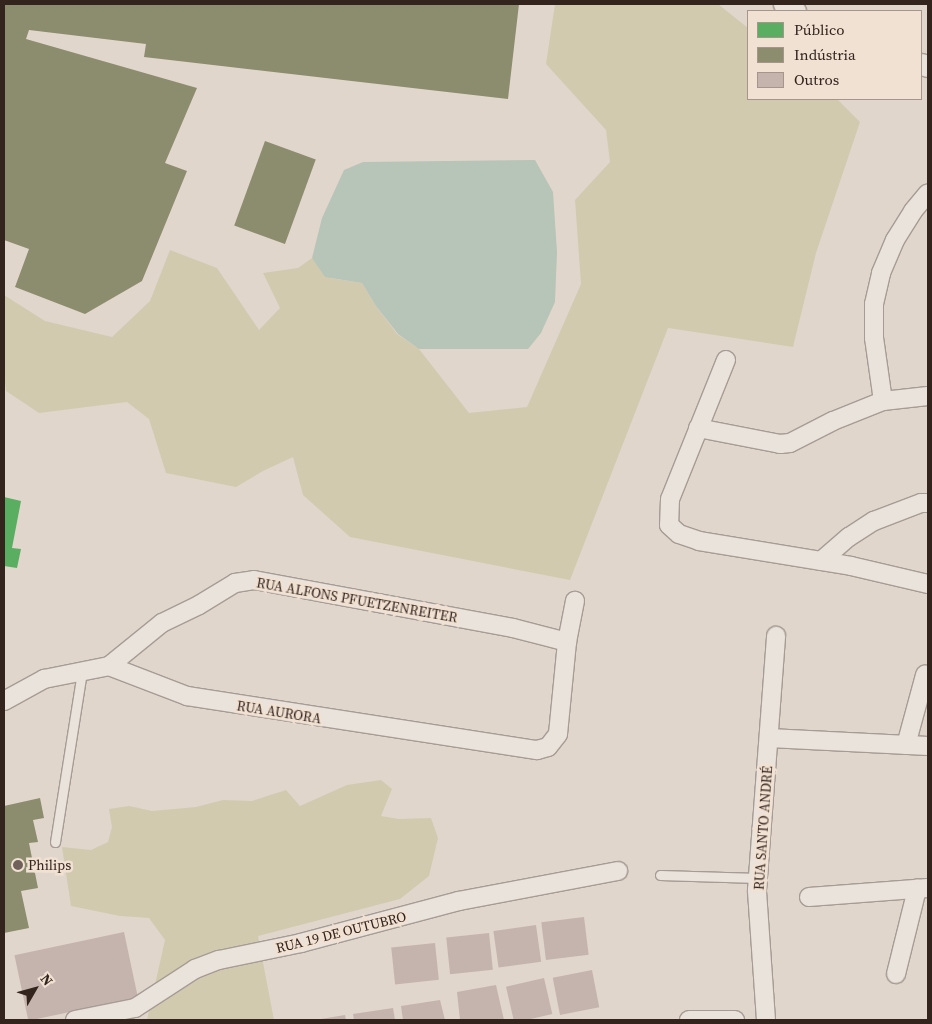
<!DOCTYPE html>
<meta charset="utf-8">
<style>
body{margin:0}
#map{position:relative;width:932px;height:1024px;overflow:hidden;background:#e1d6cb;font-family:"Source Serif 4",serif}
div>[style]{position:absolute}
.green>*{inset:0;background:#d2caaf}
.water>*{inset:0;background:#b7c4b8}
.public>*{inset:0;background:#5aae61}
.industry>*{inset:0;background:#8c8c6e;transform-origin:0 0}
.building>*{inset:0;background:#c4b4ad;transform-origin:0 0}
.roads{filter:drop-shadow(1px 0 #a69c95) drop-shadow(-1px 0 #a69c95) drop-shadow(0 1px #a69c95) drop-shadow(0 -1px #a69c95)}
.service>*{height:9px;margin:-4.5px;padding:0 4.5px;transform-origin:4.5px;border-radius:4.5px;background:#eae3dc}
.minor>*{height:18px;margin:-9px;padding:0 9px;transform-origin:9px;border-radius:9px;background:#eae3dc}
.tertiary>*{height:21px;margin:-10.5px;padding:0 10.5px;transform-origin:10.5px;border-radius:10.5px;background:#eae3dc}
.dots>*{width:14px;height:14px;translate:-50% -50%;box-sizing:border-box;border:2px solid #f1e1d2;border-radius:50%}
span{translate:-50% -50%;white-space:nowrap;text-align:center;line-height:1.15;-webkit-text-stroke:5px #f1e1d2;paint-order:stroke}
.street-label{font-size:14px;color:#33241e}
.poi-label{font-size:14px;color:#33241e}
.left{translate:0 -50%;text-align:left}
.frame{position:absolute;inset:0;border:5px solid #33241e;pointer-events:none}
.legend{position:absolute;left:747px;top:10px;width:175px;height:90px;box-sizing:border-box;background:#f1e1d2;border:1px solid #a5958a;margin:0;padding:6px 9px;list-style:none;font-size:15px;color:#33241e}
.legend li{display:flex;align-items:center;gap:10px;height:25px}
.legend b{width:25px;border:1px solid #a5958a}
.north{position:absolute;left:10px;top:964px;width:50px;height:50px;-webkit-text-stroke:4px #f1e1d2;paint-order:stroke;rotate:52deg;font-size:14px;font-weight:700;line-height:20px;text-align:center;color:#33241e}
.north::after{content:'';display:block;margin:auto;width:18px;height:22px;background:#33241e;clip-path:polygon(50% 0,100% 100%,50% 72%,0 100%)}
</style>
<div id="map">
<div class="green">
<i style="clip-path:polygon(555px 4px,718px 4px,748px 28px,748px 99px,837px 99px,860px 122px,816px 253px,793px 347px,668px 328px,570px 580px,350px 537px,303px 495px,293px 457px,263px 471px,236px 487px,166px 473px,149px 419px,127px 402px,39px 413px,6px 391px,4px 373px,4px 295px,45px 321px,112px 337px,150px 301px,170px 250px,217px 268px,259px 330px,280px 308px,263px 273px,298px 268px,312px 258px,330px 278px,362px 283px,376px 306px,397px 334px,419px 349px,469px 413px,527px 407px,581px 284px,575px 200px,610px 162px,606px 130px,546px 64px)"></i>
<i style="clip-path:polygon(381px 780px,392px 789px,381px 816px,399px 819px,431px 818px,438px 838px,429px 876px,400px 899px,258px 936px,274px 1020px,147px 1020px,165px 940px,149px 918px,120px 916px,71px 906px,62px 847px,91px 850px,108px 842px,112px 827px,109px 809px,129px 806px,152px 811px,196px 807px,223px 800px,252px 801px,286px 790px,300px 806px,347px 785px)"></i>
</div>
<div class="water">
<i style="clip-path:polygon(535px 160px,553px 192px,557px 252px,555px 302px,541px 333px,528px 349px,419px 349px,398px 334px,376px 306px,362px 283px,325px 277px,312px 258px,322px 218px,344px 170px,363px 162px)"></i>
</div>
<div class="public">
<i style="clip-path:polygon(4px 497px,21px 501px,12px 548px,21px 549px,17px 568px,4px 566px)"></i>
</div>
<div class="industry">
<i style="clip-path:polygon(4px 4px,519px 4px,508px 99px,144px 57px,146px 44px,29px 30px,26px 39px,197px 88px,165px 163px,187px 171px,142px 281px,85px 314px,15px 287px,29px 249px,4px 240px)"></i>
<i style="left:265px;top:141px;width:54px;height:90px;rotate:20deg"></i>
<i style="clip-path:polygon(40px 798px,44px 818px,33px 820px,38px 842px,29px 843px,38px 888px,21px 891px,29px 928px,4px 933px,4px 806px)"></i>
</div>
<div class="building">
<i style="left:584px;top:917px;width:38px;height:43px;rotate:83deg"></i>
<i style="left:536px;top:925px;width:37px;height:43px;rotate:82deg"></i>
<i style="left:124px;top:932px;width:67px;height:112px;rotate:78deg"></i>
<i style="left:489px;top:933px;width:37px;height:43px;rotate:84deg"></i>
<i style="left:435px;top:943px;width:37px;height:44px;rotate:84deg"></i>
<i style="left:592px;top:970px;width:38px;height:40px;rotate:79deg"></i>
<i style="left:544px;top:978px;width:37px;height:39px;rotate:77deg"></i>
<i style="clip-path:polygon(496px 985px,504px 1020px,460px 1020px,457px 992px)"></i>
<i style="clip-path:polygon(440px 1000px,445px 1020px,403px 1020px,401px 1006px)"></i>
<i style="clip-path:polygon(393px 1008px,395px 1020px,354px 1020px,353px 1014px)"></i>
<i style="clip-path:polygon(345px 1015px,346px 1020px,321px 1020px,321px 1019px)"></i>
</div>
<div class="roads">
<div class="service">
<i style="left:55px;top:842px;width:173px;rotate:-81deg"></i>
<i style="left:660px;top:875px;width:98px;rotate:1.8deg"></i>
</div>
<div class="minor">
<i style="left:726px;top:360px;width:150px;rotate:111.9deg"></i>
<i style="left:670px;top:499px;width:26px;rotate:92deg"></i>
<i style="left:669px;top:525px;width:13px;rotate:42deg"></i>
<i style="left:679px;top:534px;width:21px;rotate:19deg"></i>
<i style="left:699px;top:541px;width:154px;rotate:9.3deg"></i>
<i style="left:851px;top:566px;width:79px;rotate:13.2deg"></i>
<i style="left:883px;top:401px;width:64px;rotate:-98.1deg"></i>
<i style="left:874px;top:338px;width:34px;rotate:-90deg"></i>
<i style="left:874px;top:304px;width:32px;rotate:-77deg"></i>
<i style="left:881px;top:273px;width:36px;rotate:-67deg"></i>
<i style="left:895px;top:240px;width:34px;rotate:-58deg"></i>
<i style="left:913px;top:211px;width:23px;rotate:-50deg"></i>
<i style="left:698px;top:428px;width:84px;rotate:11deg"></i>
<i style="left:780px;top:444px;width:10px;rotate:-6deg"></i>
<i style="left:790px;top:443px;width:48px;rotate:-27.1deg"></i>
<i style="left:833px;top:421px;width:54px;rotate:-21.8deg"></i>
<i style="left:883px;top:401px;width:45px;rotate:-6.3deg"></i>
<i style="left:821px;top:561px;width:37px;rotate:-41deg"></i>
<i style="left:849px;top:537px;width:30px;rotate:-33deg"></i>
<i style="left:874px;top:521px;width:50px;rotate:-21deg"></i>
<i style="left:921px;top:503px;width:7px"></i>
<i style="left:109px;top:666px;width:68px;rotate:-39.1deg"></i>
<i style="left:162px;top:623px;width:41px;rotate:-25.9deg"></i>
<i style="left:199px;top:605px;width:42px;rotate:-31.4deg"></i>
<i style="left:235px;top:583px;width:19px;rotate:-9deg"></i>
<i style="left:254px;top:580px;width:263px;rotate:10.5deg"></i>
<i style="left:513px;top:628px;width:56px;rotate:14.5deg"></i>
<i style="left:4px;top:701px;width:46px;rotate:-28.8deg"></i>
<i style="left:44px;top:679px;width:66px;rotate:-11.3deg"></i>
<i style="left:109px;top:666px;width:84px;rotate:21deg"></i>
<i style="left:187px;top:696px;width:354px;rotate:8.8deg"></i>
<i style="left:537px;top:750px;width:11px;rotate:-15deg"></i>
<i style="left:548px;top:747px;width:16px;rotate:-52deg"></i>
<i style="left:558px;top:734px;width:92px;rotate:-84.4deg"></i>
<i style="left:567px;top:642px;width:42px;rotate:-79deg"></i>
<i style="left:769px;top:738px;width:159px;rotate:2.9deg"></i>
<i style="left:906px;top:745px;width:73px;rotate:-74.8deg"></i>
<i style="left:809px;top:897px;width:119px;rotate:-4.3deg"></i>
<i style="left:896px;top:974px;width:88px;rotate:-76.1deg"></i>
<i style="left:75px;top:1020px;width:61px;rotate:-11.3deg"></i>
<i style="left:135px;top:1008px;width:72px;rotate:-33deg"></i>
<i style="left:195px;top:969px;width:26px;rotate:-21deg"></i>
<i style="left:219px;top:960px;width:84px;rotate:-11.7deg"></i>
<i style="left:301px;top:943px;width:163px;rotate:-14.9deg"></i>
<i style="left:459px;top:901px;width:162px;rotate:-10.7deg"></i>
<i style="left:689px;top:1020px;width:46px"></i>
<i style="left:766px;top:1020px;width:130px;rotate:-94deg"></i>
<i style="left:757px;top:890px;width:255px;rotate:-85.7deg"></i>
</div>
<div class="tertiary">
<i style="left:784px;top:4px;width:13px;rotate:32deg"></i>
<i style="left:921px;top:64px;width:7px;rotate:16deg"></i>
</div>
</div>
<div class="dots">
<i style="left:18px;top:865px;background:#70625b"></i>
</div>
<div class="street-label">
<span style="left:357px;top:600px;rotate:10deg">RUA ALFONS PFUETZENREITER</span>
<span style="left:279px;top:712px;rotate:9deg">RUA AURORA</span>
<span style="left:763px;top:828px;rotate:-86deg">RUA SANTO ANDRÉ</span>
<span style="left:341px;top:932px;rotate:-14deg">RUA 19 DE OUTUBRO</span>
</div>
<div class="poi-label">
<span class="left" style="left:28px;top:865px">Philips</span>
</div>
<div class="frame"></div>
<ul class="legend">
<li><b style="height:14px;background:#5aae61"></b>Público</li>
<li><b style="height:14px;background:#8c8c6e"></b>Indústria</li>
<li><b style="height:14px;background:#c4b4ad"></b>Outros</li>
</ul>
<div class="north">N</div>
</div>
